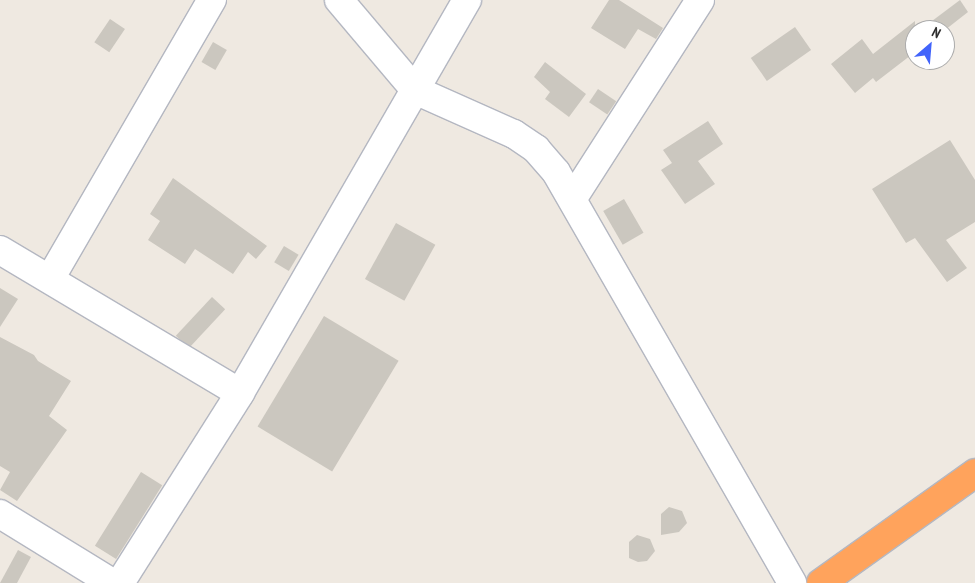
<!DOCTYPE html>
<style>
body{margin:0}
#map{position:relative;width:975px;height:583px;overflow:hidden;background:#efe9e1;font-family:"PT Sans Narrow",sans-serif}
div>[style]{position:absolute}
.building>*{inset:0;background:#cbc7bf;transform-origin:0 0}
.roads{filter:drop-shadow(1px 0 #b4b7c1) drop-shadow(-1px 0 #b4b7c1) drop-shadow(0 1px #b4b7c1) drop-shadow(0 -1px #b4b7c1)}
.minor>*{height:28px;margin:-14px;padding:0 14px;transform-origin:14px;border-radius:14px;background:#fff}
.highway>*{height:28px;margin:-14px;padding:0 14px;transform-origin:14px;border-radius:14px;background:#ffa35c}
span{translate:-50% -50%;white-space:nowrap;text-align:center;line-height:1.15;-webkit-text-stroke:4px #fff;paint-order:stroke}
.north{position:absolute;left:905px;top:20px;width:50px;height:50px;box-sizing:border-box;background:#fff;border:1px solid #ababab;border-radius:50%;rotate:27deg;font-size:14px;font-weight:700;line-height:20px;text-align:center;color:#2e2e2e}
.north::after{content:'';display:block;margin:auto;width:18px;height:22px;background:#4264fb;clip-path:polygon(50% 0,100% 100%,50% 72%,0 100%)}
</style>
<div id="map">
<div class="building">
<i style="clip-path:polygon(609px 0,619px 0,663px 28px,656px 39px,638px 29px,625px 49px,591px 28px)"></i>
<i style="clip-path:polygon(960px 0,968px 12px,945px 30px,920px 30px)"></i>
<i style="left:110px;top:19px;width:18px;height:28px;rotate:34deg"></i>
<i style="clip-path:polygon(915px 21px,915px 52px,876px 82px,873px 78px,855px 93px,831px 64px,862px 39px,873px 54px)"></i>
<i style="left:795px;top:27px;width:28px;height:54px;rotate:55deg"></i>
<i style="left:213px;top:42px;width:16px;height:23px;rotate:30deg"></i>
<i style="clip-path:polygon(545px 62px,586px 94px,569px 117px,545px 99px,550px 92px,534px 77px)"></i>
<i style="left:598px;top:89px;width:22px;height:16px;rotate:34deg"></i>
<i style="clip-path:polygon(708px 121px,723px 144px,698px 161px,715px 184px,685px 204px,661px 170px,672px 163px,663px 150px)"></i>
<i style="clip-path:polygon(950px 140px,975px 180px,975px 222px,946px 240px,967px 268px,947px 282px,915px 238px,906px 243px,872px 189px)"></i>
<i style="clip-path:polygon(173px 178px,267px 246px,256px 259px,248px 252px,233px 274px,195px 249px,185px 264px,148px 240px,160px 221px,150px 214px)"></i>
<i style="left:624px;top:199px;width:39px;height:24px;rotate:60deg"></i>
<i style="left:396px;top:223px;width:45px;height:64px;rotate:29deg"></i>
<i style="left:284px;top:246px;width:17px;height:19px;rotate:31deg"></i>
<i style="clip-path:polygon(0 288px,18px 299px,0 327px)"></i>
<i style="left:212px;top:297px;width:18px;height:53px;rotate:43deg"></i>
<i style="left:324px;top:316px;width:87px;height:129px;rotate:31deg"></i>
<i style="clip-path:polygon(0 337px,34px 355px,38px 361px,71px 381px,49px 416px,67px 430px,17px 501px,0 490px,10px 472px,0 466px)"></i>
<i style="left:141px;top:472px;width:25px;height:87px;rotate:32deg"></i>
<i style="clip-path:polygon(669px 507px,682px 511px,687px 523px,679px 532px,661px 535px,661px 514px)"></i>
<i style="clip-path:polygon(637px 535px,650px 539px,655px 551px,647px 561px,638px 562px,629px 558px,629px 542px)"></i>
<i style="clip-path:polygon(18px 550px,31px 557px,17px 583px,0 583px)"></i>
</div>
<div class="roads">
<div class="minor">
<i style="left:339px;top:0;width:118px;rotate:49.8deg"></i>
<i style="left:415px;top:90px;width:108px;rotate:24deg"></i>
<i style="left:514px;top:134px;width:27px;rotate:34deg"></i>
<i style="left:536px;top:149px;width:30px;rotate:49deg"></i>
<i style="left:556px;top:172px;width:474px;rotate:60.1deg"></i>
<i style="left:573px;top:198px;width:235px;rotate:-57.3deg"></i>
<i style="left:0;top:250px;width:279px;rotate:30.8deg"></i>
<i style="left:50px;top:279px;width:323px;rotate:-59.9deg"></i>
<i style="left:0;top:514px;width:132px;rotate:31.6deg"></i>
<i style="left:120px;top:583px;width:225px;rotate:-57.7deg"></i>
<i style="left:240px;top:393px;width:454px;rotate:-60deg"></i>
</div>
<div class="highway">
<i style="left:821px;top:583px;width:189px;rotate:-35.5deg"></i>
</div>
</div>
<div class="north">N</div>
</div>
